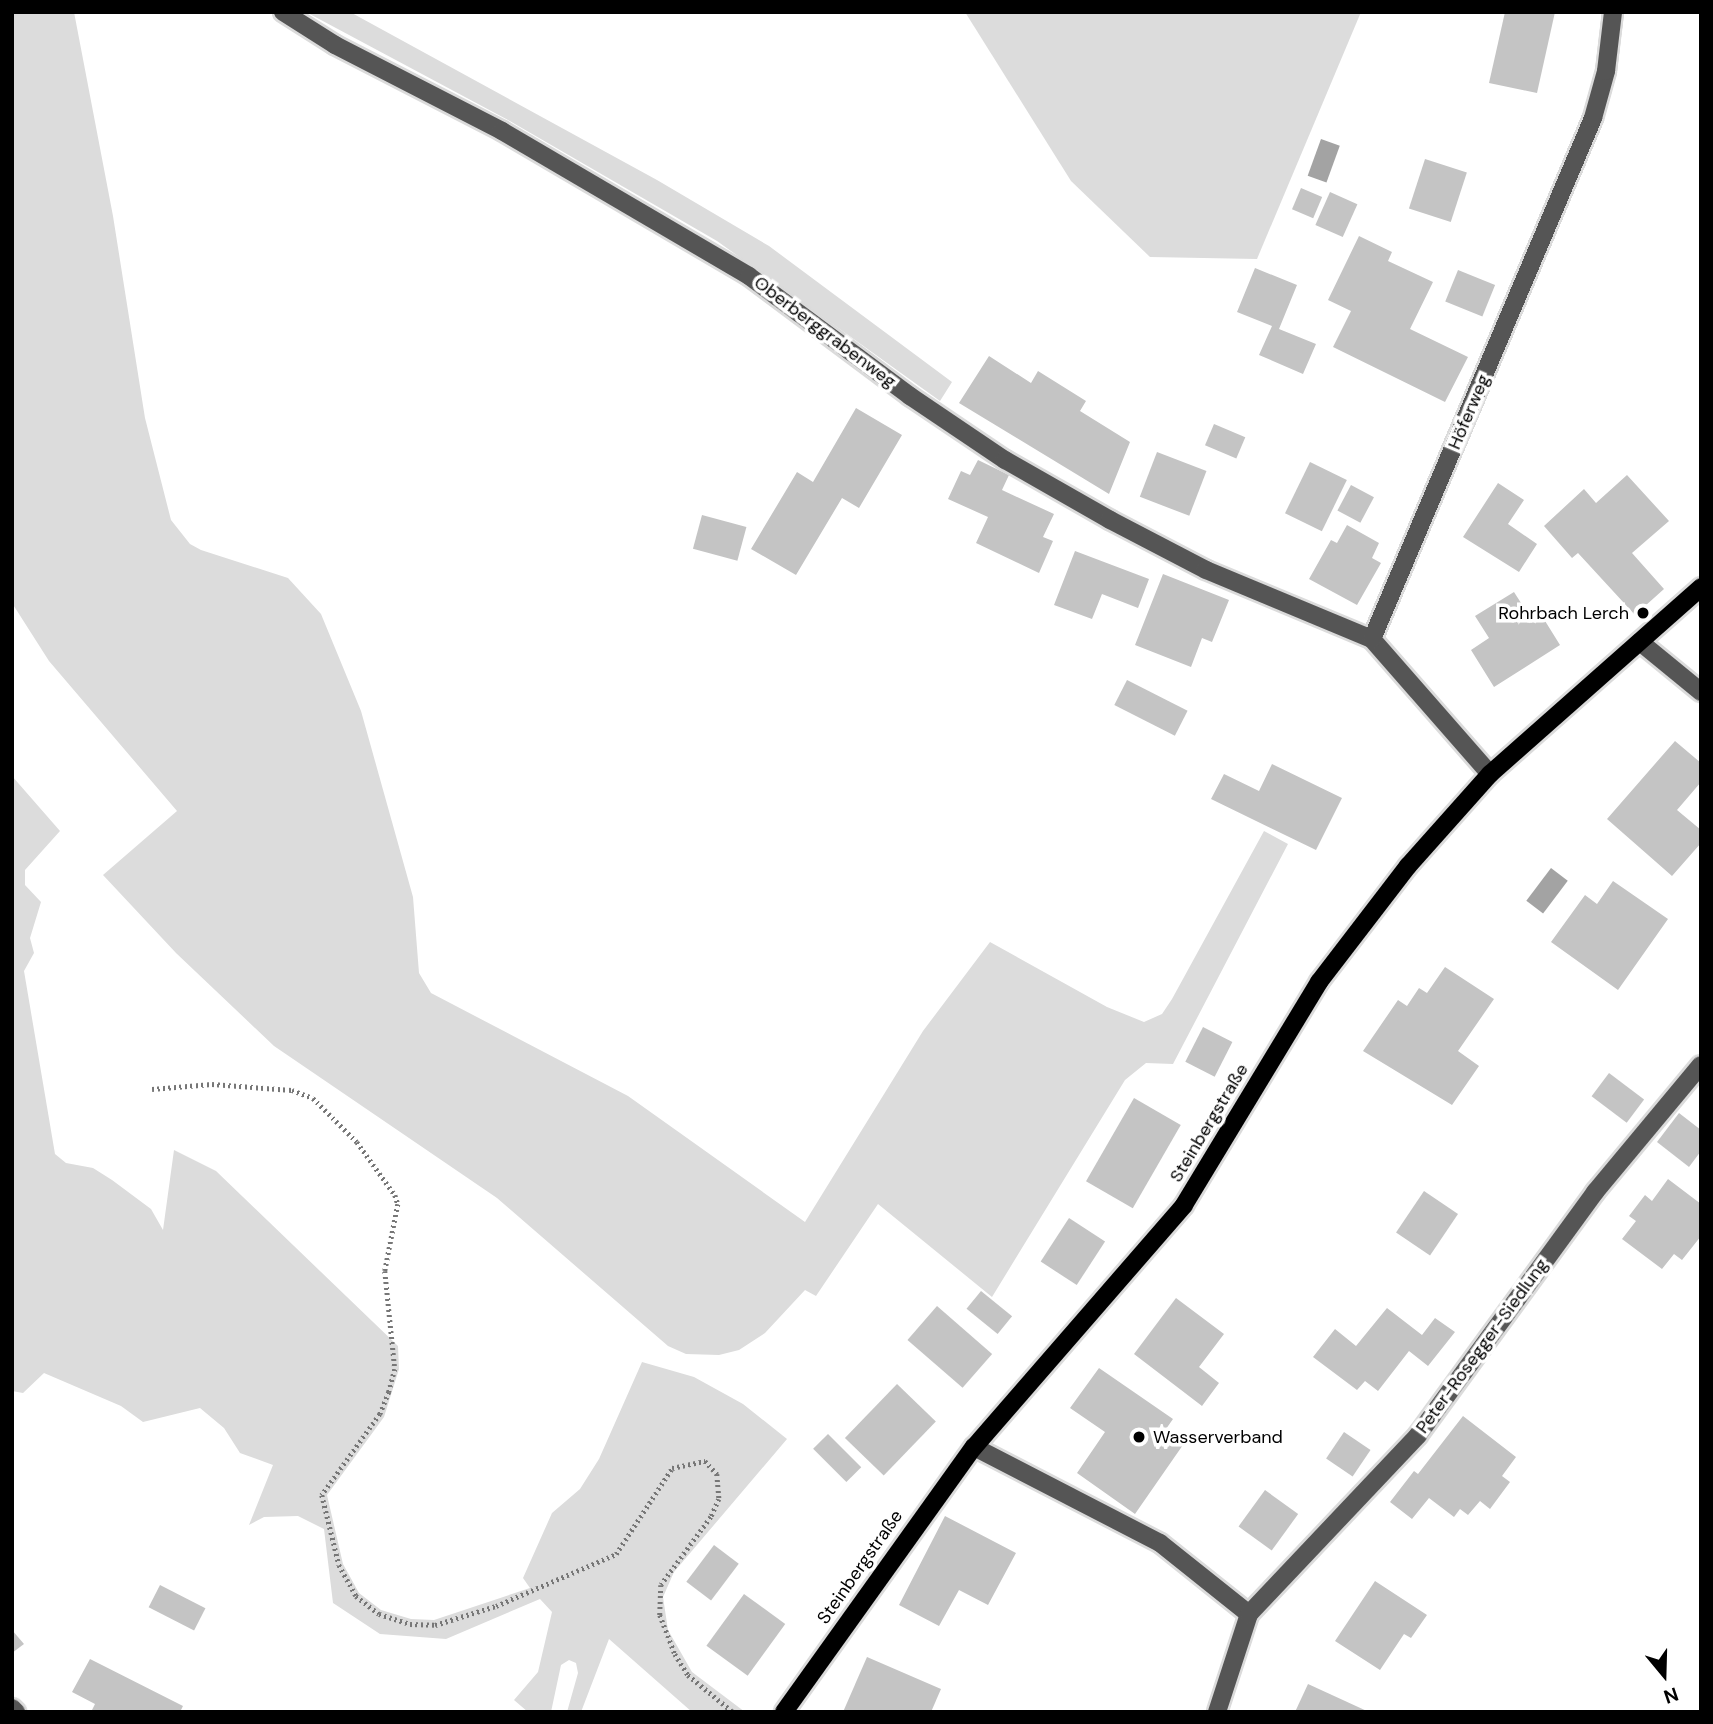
<!DOCTYPE html>
<meta charset="utf-8">
<style>
body{margin:0}
#map{position:relative;width:1713px;height:1724px;overflow:hidden;background:#fff;font-family:"DM Sans",sans-serif}
div>[style]{position:absolute}
.green>*{inset:0;background:#dcdcdc}
.water>*{inset:0;background:#a3a3a3;transform-origin:0 0}
.building>*{inset:0;background:#c4c4c4;transform-origin:0 0}
.path>*{height:4.5px;margin-top:-2.25px;transform-origin:0;background:repeating-linear-gradient(90deg,#777 0 2px,transparent 0 5.5px)}
.roads{filter:drop-shadow(2px 0 #dbdbdb) drop-shadow(-2px 0 #dbdbdb) drop-shadow(0 2px #dbdbdb) drop-shadow(0 -2px #dbdbdb)}
.minor>*{height:18px;margin:-9px;padding:0 9px;transform-origin:9px;border-radius:9px;background:#555}
.major>*{height:18px;margin:-9px;padding:0 9px;transform-origin:9px;border-radius:9px;background:#000}
.dots>*{width:19px;height:19px;translate:-50% -50%;box-sizing:border-box;border:4px solid #fff;border-radius:50%}
span{translate:-50% -50%;white-space:nowrap;text-align:center;line-height:1.15;-webkit-text-stroke:7px #fff;paint-order:stroke}
.street-label{font-size:18px;color:#000}
.poi-label{font-size:18px;color:#000}
.right{translate:-100% -50%;text-align:right}
.left{translate:0 -50%;text-align:left}
.frame{position:absolute;inset:0;border:14px solid #000;pointer-events:none}
.north{position:absolute;left:1629px;top:1640px;width:70px;height:70px;-webkit-text-stroke:5px #fff;paint-order:stroke;rotate:161deg;font-size:19px;font-weight:700;line-height:28px;text-align:center;color:#000}
.north::after{content:'';display:block;margin:auto;width:24px;height:32px;background:#000;clip-path:polygon(50% 0,100% 100%,50% 72%,0 100%)}
</style>
<div id="map">
<div class="green">
<i style="clip-path:polygon(12px 12px,74px 12px,113px 216px,145px 418px,171px 520px,190px 544px,201px 550px,288px 578px,321px 614px,361px 711px,413px 897px,419px 973px,431px 993px,628px 1096px,805px 1222px,923px 1031px,990px 942px,1107px 1007px,1144px 1022px,1162px 1014px,1172px 999px,1264px 831px,1288px 844px,1173px 1064px,1146px 1063px,1125px 1080px,992px 1297px,878px 1204px,816px 1296px,805px 1290px,765px 1333px,739px 1350px,719px 1355px,686px 1354px,668px 1346px,497px 1198px,274px 1046px,176px 953px,103px 875px,177px 811px,49px 661px,12px 603px)"></i>
<i style="clip-path:polygon(306px 12px,350px 12px,657px 180px,769px 246px,952px 382px,940px 401px,717px 241px,508px 120px)"></i>
<i style="clip-path:polygon(965px 12px,1361px 12px,1257px 259px,1150px 257px,1071px 181px)"></i>
<i style="clip-path:polygon(12px 776px,60px 831px,25px 870px,25px 885px,41px 902px,30px 938px,34px 953px,24px 971px,55px 1154px,66px 1163px,93px 1168px,112px 1180px,151px 1209px,163px 1230px,174px 1150px,216px 1171px,398px 1346px,399px 1369px,384px 1417px,327px 1495px,343px 1564px,359px 1593px,381px 1610px,411px 1619px,434px 1620px,530px 1588px,523px 1578px,552px 1513px,580px 1489px,599px 1459px,642px 1362px,694px 1377px,743px 1404px,787px 1439px,674px 1572px,663px 1597px,668px 1630px,692px 1672px,745px 1712px,692px 1712px,609px 1639px,581px 1712px,567px 1712px,578px 1673px,576px 1663px,569px 1660px,561px 1665px,551px 1712px,528px 1712px,514px 1700px,538px 1672px,552px 1612px,540px 1599px,446px 1639px,380px 1634px,333px 1603px,324px 1529px,298px 1516px,264px 1517px,249px 1525px,273px 1465px,240px 1453px,224px 1428px,200px 1408px,143px 1422px,121px 1406px,44px 1373px,23px 1393px,12px 1391px)"></i>
</div>
<div class="water">
<i style="left:1321px;top:139px;width:20px;height:39px;rotate:20deg"></i>
<i style="left:1551px;top:868px;width:21px;height:41px;rotate:37deg"></i>
</div>
<div class="building">
<i style="clip-path:polygon(1505px 12px,1555px 12px,1537px 93px,1489px 83px)"></i>
<i style="left:1425px;top:159px;width:44px;height:52px;rotate:18deg"></i>
<i style="left:1301px;top:188px;width:23px;height:23px;rotate:23deg"></i>
<i style="left:1330px;top:192px;width:30px;height:36px;rotate:24deg"></i>
<i style="clip-path:polygon(1359px 236px,1392px 252px,1388px 261px,1433px 282px,1410px 329px,1468px 357px,1445px 402px,1333px 347px,1351px 311px,1328px 300px)"></i>
<i style="clip-path:polygon(1255px 268px,1297px 285px,1279px 329px,1316px 344px,1303px 374px,1259px 355px,1272px 326px,1237px 312px)"></i>
<i style="left:1458px;top:270px;width:40px;height:34px;rotate:22deg"></i>
<i style="clip-path:polygon(989px 356px,1031px 383px,1038px 371px,1086px 401px,1080px 411px,1130px 442px,1109px 494px,959px 403px)"></i>
<i style="clip-path:polygon(856px 408px,902px 435px,859px 508px,842px 498px,796px 575px,751px 549px,797px 472px,813px 482px)"></i>
<i style="left:1214px;top:424px;width:34px;height:23px;rotate:23deg"></i>
<i style="left:1157px;top:452px;width:53px;height:48px;rotate:21deg"></i>
<i style="clip-path:polygon(978px 460px,1009px 475px,1002px 490px,1054px 514px,1043px 537px,1053px 541px,1039px 573px,976px 543px,988px 517px,948px 499px,961px 471px,970px 475px)"></i>
<i style="left:1310px;top:462px;width:41px;height:57px;rotate:26deg"></i>
<i style="clip-path:polygon(1627px 475px,1669px 521px,1632px 553px,1664px 589px,1635px 615px,1578px 553px,1572px 558px,1544px 526px,1584px 489px,1596px 503px)"></i>
<i style="clip-path:polygon(1498px 483px,1524px 500px,1508px 524px,1537px 544px,1519px 572px,1463px 537px)"></i>
<i style="left:1351px;top:485px;width:26px;height:29px;rotate:28deg"></i>
<i style="left:702px;top:515px;width:46px;height:35px;rotate:15deg"></i>
<i style="clip-path:polygon(1347px 525px,1379px 543px,1372px 558px,1381px 563px,1357px 605px,1309px 579px,1331px 540px,1337px 543px)"></i>
<i style="clip-path:polygon(1075px 551px,1149px 579px,1138px 608px,1102px 594px,1092px 619px,1054px 605px)"></i>
<i style="clip-path:polygon(1163px 574px,1229px 600px,1212px 642px,1202px 638px,1191px 667px,1135px 645px)"></i>
<i style="clip-path:polygon(1514px 592px,1528px 614px,1537px 608px,1560px 645px,1494px 687px,1471px 650px,1489px 638px,1475px 616px)"></i>
<i style="left:1127px;top:680px;width:68px;height:28px;rotate:27deg"></i>
<i style="clip-path:polygon(1675px 741px,1701px 763px,1701px 782px,1677px 810px,1701px 830px,1701px 843px,1672px 876px,1607px 819px)"></i>
<i style="clip-path:polygon(1272px 764px,1342px 798px,1316px 850px,1211px 799px,1224px 774px,1259px 791px)"></i>
<i style="clip-path:polygon(1613px 881px,1668px 919px,1618px 990px,1551px 942px,1585px 895px,1597px 904px)"></i>
<i style="clip-path:polygon(1445px 967px,1494px 999px,1458px 1051px,1479px 1066px,1452px 1105px,1363px 1051px,1398px 1000px,1407px 1006px,1419px 988px,1427px 993px)"></i>
<i style="left:1203px;top:1027px;width:33px;height:39px;rotate:27deg"></i>
<i style="left:1609px;top:1073px;width:44px;height:29px;rotate:37deg"></i>
<i style="left:1134px;top:1098px;width:54px;height:96px;rotate:30deg"></i>
<i style="clip-path:polygon(1679px 1113px,1701px 1130px,1701px 1151px,1689px 1167px,1657px 1142px)"></i>
<i style="clip-path:polygon(1668px 1179px,1701px 1204px,1701px 1236px,1682px 1260px,1674px 1254px,1662px 1269px,1622px 1239px,1636px 1221px,1629px 1216px,1645px 1195px,1652px 1201px)"></i>
<i style="left:1424px;top:1191px;width:41px;height:50px;rotate:34deg"></i>
<i style="left:1069px;top:1218px;width:43px;height:52px;rotate:33deg"></i>
<i style="left:981px;top:1291px;width:40px;height:23px;rotate:39deg"></i>
<i style="clip-path:polygon(1176px 1298px,1224px 1334px,1199px 1367px,1219px 1383px,1202px 1406px,1134px 1354px)"></i>
<i style="left:937px;top:1306px;width:73px;height:45px;rotate:41deg"></i>
<i style="clip-path:polygon(1387px 1308px,1422px 1335px,1435px 1318px,1455px 1332px,1428px 1366px,1409px 1351px,1378px 1391px,1365px 1381px,1357px 1390px,1313px 1357px,1335px 1329px,1356px 1346px)"></i>
<i style="clip-path:polygon(1099px 1368px,1173px 1419px,1166px 1429px,1185px 1442px,1135px 1514px,1077px 1473px,1105px 1432px,1070px 1408px)"></i>
<i style="left:897px;top:1384px;width:54px;height:75px;rotate:44deg"></i>
<i style="clip-path:polygon(1463px 1416px,1516px 1457px,1502px 1476px,1510px 1482px,1490px 1509px,1480px 1501px,1468px 1515px,1460px 1509px,1454px 1517px,1429px 1498px,1412px 1519px,1390px 1502px,1414px 1471px,1418px 1474px)"></i>
<i style="left:1344px;top:1432px;width:32px;height:32px;rotate:34deg"></i>
<i style="left:828px;top:1434px;width:47px;height:21px;rotate:45deg"></i>
<i style="left:1265px;top:1490px;width:41px;height:45px;rotate:36deg"></i>
<i style="clip-path:polygon(945px 1516px,1016px 1553px,988px 1605px,959px 1590px,939px 1626px,899px 1605px)"></i>
<i style="left:714px;top:1545px;width:31px;height:46px;rotate:37deg"></i>
<i style="clip-path:polygon(1375px 1581px,1427px 1615px,1411px 1638px,1404px 1634px,1380px 1670px,1335px 1641px)"></i>
<i style="left:160px;top:1585px;width:51px;height:25px;rotate:27deg"></i>
<i style="left:744px;top:1594px;width:51px;height:64px;rotate:36deg"></i>
<i style="clip-path:polygon(12px 1630px,24px 1644px,12px 1653px)"></i>
<i style="clip-path:polygon(867px 1657px,941px 1689px,931px 1712px,843px 1712px)"></i>
<i style="clip-path:polygon(90px 1659px,183px 1706px,180px 1712px,91px 1712px,95px 1704px,72px 1692px)"></i>
<i style="clip-path:polygon(1308px 1684px,1369px 1712px,1295px 1712px)"></i>
</div>
<div class="path">
<i style="left:152px;top:1089px;width:60px;rotate:-4.8deg"></i>
<i style="left:212px;top:1084px;width:80px;rotate:4.3deg"></i>
<i style="left:292px;top:1090px;width:22px;rotate:21deg"></i>
<i style="left:313px;top:1098px;width:62px;rotate:45deg"></i>
<i style="left:357px;top:1142px;width:65px;rotate:54.4deg"></i>
<i style="left:395px;top:1195px;width:9px;rotate:72deg"></i>
<i style="left:398px;top:1204px;width:68px;rotate:101deg"></i>
<i style="left:385px;top:1271px;width:99px;rotate:84.2deg"></i>
<i style="left:395px;top:1369px;width:24px;rotate:105deg"></i>
<i style="left:389px;top:1392px;width:24px;rotate:112deg"></i>
<i style="left:380px;top:1414px;width:100px;rotate:125.6deg"></i>
<i style="left:322px;top:1495px;width:72px;rotate:76.3deg"></i>
<i style="left:339px;top:1565px;width:35px;rotate:61deg"></i>
<i style="left:356px;top:1596px;width:29px;rotate:38deg"></i>
<i style="left:379px;top:1614px;width:33px;rotate:18deg"></i>
<i style="left:410px;top:1624px;width:25px;rotate:2deg"></i>
<i style="left:435px;top:1625px;width:64px;rotate:-17.3deg"></i>
<i style="left:496px;top:1606px;width:131px;rotate:-23.4deg"></i>
<i style="left:616px;top:1554px;width:103px;rotate:-56.9deg"></i>
<i style="left:672px;top:1468px;width:34px;rotate:-12deg"></i>
<i style="left:705px;top:1461px;width:18px;rotate:47deg"></i>
<i style="left:717px;top:1474px;width:25px;rotate:85deg"></i>
<i style="left:719px;top:1499px;width:20px;rotate:114deg"></i>
<i style="left:711px;top:1517px;width:84px;rotate:126.3deg"></i>
<i style="left:661px;top:1585px;width:30px;rotate:92deg"></i>
<i style="left:660px;top:1615px;width:42px;rotate:69deg"></i>
<i style="left:675px;top:1654px;width:25px;rotate:58deg"></i>
<i style="left:688px;top:1675px;width:58px;rotate:39.4deg"></i>
</div>
<div class="roads">
<div class="minor">
<i style="left:283px;top:12px;width:62px;rotate:32.4deg"></i>
<i style="left:335px;top:45px;width:188px;rotate:27.2deg"></i>
<i style="left:502px;top:131px;width:286px;rotate:30.4deg"></i>
<i style="left:749px;top:276px;width:201px;rotate:36.7deg"></i>
<i style="left:910px;top:396px;width:115px;rotate:34deg"></i>
<i style="left:1005px;top:460px;width:121px;rotate:29.7deg"></i>
<i style="left:1110px;top:520px;width:108px;rotate:27.5deg"></i>
<i style="left:1206px;top:570px;width:180px;rotate:22.6deg"></i>
<i style="left:1640px;top:642px;width:79px;rotate:39.3deg"></i>
<i style="left:1490px;top:774px;width:179px;rotate:-131.2deg"></i>
<i style="left:1372px;top:639px;width:566px;rotate:-67.01deg"></i>
<i style="left:1593px;top:118px;width:49px;rotate:-74.5deg"></i>
<i style="left:1606px;top:71px;width:59px;rotate:-83.2deg"></i>
<i style="left:974px;top:1447px;width:209px;rotate:27.3deg"></i>
<i style="left:1160px;top:1543px;width:114px;rotate:38.6deg"></i>
<i style="left:12px;top:1708px;width:6px;rotate:45deg"></i>
<i style="left:1217px;top:1712px;width:103px;rotate:-71.9deg"></i>
<i style="left:1249px;top:1614px;width:246px;rotate:-46.6deg"></i>
<i style="left:1418px;top:1435px;width:301px;rotate:-53.9deg"></i>
<i style="left:1595px;top:1192px;width:165px;rotate:-50.2deg"></i>
</div>
<div class="major">
<i style="left:784px;top:1712px;width:326px;rotate:-54.4deg"></i>
<i style="left:974px;top:1447px;width:320px;rotate:-49deg"></i>
<i style="left:1184px;top:1205px;width:261px;rotate:-58.8deg"></i>
<i style="left:1319px;top:982px;width:146px;rotate:-52.5deg"></i>
<i style="left:1408px;top:866px;width:123px;rotate:-48.3deg"></i>
<i style="left:1490px;top:774px;width:282px;rotate:-41.5deg"></i>
</div>
</div>
<div class="dots">
<i style="left:1643px;top:613px;background:#000"></i>
<i style="left:1139px;top:1437px;background:#000"></i>
</div>
<div class="street-label">
<span style="left:825px;top:332px;rotate:37deg">Oberberggrabenweg</span>
<span style="left:1469px;top:412px;rotate:-67deg">Höferweg</span>
<span style="left:1209px;top:1123px;rotate:-59deg">Steinbergstraße</span>
<span style="left:1482px;top:1346px;rotate:-54deg">Peter-Rosegger-Siedlung</span>
<span style="left:860px;top:1567px;rotate:-55deg">Steinbergstraße</span>
</div>
<div class="poi-label">
<span class="right" style="left:1629px;top:613px">Rohrbach Lerch</span>
<span class="left" style="left:1153px;top:1437px">Wasserverband</span>
</div>
<div class="frame"></div>
<div class="north">N</div>
</div>
